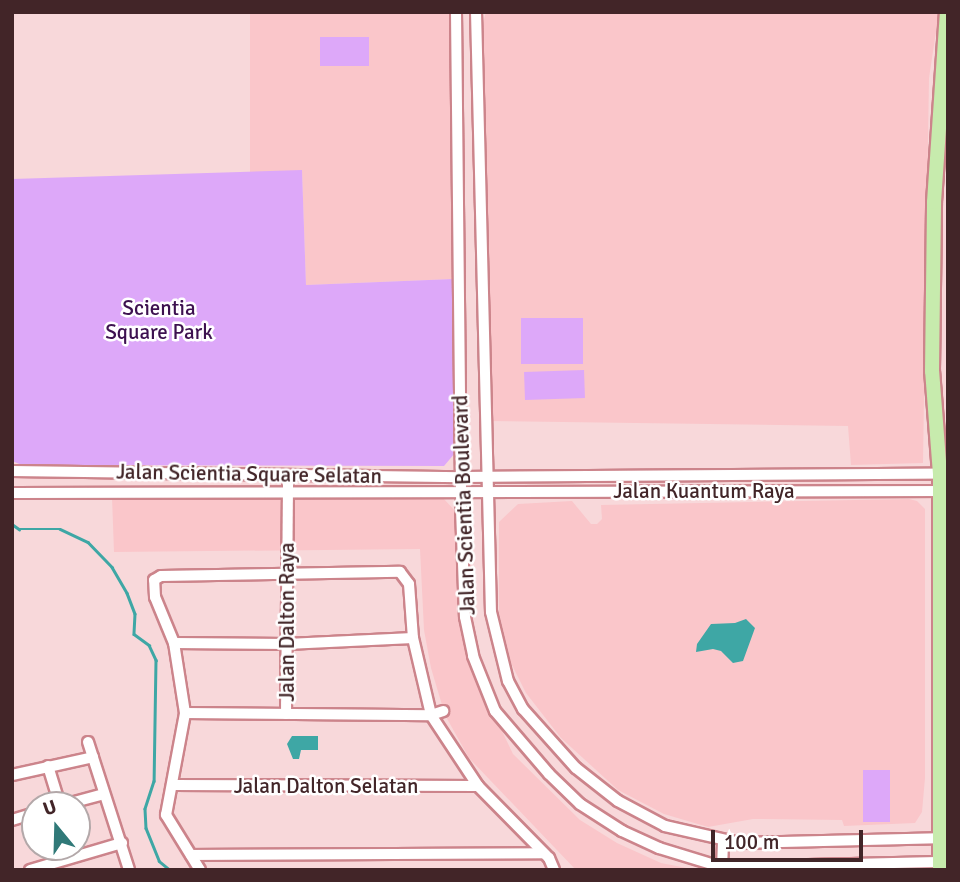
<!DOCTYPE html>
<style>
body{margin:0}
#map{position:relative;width:960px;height:882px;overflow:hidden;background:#f8d8da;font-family:Signika,sans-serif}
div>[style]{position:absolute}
.built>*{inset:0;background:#fac6ca}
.green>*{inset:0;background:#dda8f9;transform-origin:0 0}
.water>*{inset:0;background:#3ea7a5}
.stream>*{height:2.5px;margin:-1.25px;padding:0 1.25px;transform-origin:1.25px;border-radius:1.25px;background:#3ea7a5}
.roads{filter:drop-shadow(2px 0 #cc848b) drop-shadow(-2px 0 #cc848b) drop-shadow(0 2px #cc848b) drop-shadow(0 -2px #cc848b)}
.minor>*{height:10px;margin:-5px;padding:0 5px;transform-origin:5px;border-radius:5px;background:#fff}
.major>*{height:14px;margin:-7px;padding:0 7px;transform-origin:7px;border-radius:7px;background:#c7ebad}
span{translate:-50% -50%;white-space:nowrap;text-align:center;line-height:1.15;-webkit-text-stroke:5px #fff;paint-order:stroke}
.park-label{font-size:21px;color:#3d1150}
.street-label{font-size:21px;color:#422528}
.frame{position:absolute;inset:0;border:14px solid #422528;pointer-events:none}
.north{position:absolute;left:21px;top:791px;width:70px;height:70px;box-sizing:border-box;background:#fff;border:2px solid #b3a8a9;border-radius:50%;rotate:341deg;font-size:19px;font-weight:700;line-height:28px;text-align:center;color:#422528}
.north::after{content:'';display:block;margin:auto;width:24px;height:32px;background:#307978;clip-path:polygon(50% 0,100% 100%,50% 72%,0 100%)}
.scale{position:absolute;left:711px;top:830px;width:152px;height:32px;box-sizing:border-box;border:4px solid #422528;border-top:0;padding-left:9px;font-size:21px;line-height:24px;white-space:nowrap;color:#422528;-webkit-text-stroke:5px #fff;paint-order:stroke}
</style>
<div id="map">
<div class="built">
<i style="clip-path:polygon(250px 12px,449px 12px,453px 279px,306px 285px,302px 171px,250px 173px)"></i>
<i style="clip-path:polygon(486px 12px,939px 12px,929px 78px,923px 463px,851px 465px,848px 426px,484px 421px,481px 247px,483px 23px)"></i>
<i style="clip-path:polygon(251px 494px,443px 498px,458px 514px,461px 621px,488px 702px,513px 754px,580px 820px,617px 843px,661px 863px,697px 870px,576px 870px,469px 758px,445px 715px,431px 668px,424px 630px,420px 549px,114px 552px,112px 497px)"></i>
<i style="clip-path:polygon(909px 499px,917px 501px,925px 509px,925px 778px,922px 812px,915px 823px,844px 826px,842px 820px,753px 819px,708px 827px,664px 814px,618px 790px,561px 738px,526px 693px,511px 663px,499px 613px,499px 522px,518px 504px,572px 501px,591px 524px,597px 524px,602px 519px,601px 505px)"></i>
</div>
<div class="green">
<i style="left:320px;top:37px;width:49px;height:29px"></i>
<i style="clip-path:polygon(302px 170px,306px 285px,453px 279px,455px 453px,444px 466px,22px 465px,12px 461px,12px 179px)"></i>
<i style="left:521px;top:318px;width:62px;height:46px"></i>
<i style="left:584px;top:370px;width:28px;height:60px;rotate:88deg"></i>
<i style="left:863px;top:770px;width:27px;height:52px"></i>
</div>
<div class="water">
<i style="clip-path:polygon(746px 619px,755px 628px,743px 661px,733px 663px,721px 651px,713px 649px,696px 652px,697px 644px,711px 624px,735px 623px)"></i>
<i style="clip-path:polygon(292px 736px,318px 736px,318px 750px,301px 750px,299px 759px,293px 759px,287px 744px)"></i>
</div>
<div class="stream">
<i style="left:12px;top:524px;width:9px;rotate:36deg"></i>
<i style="left:19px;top:529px;width:41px"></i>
<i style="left:60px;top:529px;width:31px;rotate:25deg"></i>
<i style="left:88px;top:542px;width:35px;rotate:46deg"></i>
<i style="left:112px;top:567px;width:30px;rotate:60deg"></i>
<i style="left:127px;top:593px;width:22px;rotate:69deg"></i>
<i style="left:135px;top:614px;width:20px;rotate:93deg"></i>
<i style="left:134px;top:634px;width:19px;rotate:36deg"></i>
<i style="left:149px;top:645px;width:17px;rotate:65deg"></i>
<i style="left:156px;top:660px;width:121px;rotate:90.9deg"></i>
<i style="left:154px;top:781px;width:29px;rotate:108deg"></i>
<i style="left:145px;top:809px;width:19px;rotate:87deg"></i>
<i style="left:146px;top:828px;width:35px;rotate:68deg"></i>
<i style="left:159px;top:861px;width:14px;rotate:39deg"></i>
</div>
<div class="roads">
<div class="minor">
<i style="left:456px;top:12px;width:497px;rotate:89.4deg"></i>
<i style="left:461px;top:509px;width:108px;rotate:87.9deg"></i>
<i style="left:465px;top:617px;width:40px;rotate:78deg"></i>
<i style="left:473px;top:656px;width:59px;rotate:68.2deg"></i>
<i style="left:495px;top:711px;width:83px;rotate:49.4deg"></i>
<i style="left:549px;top:774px;width:43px;rotate:44.1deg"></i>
<i style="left:580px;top:804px;width:50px;rotate:32.7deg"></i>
<i style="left:622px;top:831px;width:41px;rotate:24.7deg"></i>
<i style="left:659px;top:848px;width:65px;rotate:17deg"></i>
<i style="left:721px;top:867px;width:227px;rotate:-1.3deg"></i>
<i style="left:476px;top:12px;width:600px;rotate:88.57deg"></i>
<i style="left:491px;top:612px;width:71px;rotate:76.2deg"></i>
<i style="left:508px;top:681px;width:32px;rotate:62deg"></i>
<i style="left:523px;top:709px;width:79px;rotate:48.1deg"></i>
<i style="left:576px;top:768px;width:53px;rotate:38.2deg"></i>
<i style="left:618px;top:801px;width:53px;rotate:28deg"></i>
<i style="left:665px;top:826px;width:77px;rotate:12.8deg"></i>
<i style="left:740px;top:843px;width:208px;rotate:-1.4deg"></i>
<i style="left:12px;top:471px;width:450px;rotate:0.8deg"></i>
<i style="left:462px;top:477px;width:486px;rotate:-0.4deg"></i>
<i style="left:12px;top:493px;width:936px;rotate:-0.12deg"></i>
<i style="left:174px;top:643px;width:113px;rotate:0.5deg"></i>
<i style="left:287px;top:644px;width:126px;rotate:-2.7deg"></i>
<i style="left:185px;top:713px;width:246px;rotate:0.5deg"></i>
<i style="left:431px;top:715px;width:13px;rotate:-18deg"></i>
<i style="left:286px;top:714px;width:239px;rotate:-89.5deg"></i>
<i style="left:88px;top:742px;width:134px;rotate:72.2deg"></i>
<i style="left:48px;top:766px;width:41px;rotate:72.9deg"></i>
<i style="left:12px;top:775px;width:83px;rotate:-12.5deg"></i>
<i style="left:173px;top:785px;width:305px;rotate:0.2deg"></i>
<i style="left:63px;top:805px;width:42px;rotate:-15deg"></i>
<i style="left:12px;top:820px;width:24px;rotate:-17deg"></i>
<i style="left:191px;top:855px;width:352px;rotate:-0.3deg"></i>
<i style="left:30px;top:870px;width:96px;rotate:-16.4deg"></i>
<i style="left:200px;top:870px;width:65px;rotate:-121.7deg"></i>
<i style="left:166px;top:815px;width:104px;rotate:-79.4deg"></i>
<i style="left:185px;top:713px;width:71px;rotate:-98.9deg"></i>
<i style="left:174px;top:643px;width:50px;rotate:-112.4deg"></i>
<i style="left:155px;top:597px;width:17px;rotate:-93deg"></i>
<i style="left:154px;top:580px;width:8px;rotate:-30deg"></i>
<i style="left:161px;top:576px;width:239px;rotate:-1deg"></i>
<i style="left:400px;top:572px;width:15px;rotate:53deg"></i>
<i style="left:409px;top:584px;width:54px;rotate:85.8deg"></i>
<i style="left:413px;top:638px;width:79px;rotate:76.8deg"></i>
<i style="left:431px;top:715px;width:85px;rotate:56.5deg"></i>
<i style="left:478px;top:786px;width:101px;rotate:45.4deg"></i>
<i style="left:549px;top:858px;width:13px;rotate:67deg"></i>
<i style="left:722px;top:870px;width:29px;rotate:-88deg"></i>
</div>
<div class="major">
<i style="left:940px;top:870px;width:396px;rotate:-90deg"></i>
<i style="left:940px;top:474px;width:103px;rotate:-94.4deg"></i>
<i style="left:932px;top:371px;width:169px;rotate:-89.3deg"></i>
<i style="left:934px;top:202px;width:190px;rotate:-86.1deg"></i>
</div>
</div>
<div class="park-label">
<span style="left:159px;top:320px">Scientia<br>Square Park</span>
</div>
<div class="street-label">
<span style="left:249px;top:474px;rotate:1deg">Jalan Scientia Square Selatan</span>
<span style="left:704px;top:491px">Jalan Kuantum Raya</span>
<span style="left:464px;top:505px;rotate:-92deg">Jalan Scientia Boulevard</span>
<span style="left:287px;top:622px;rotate:-90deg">Jalan Dalton Raya</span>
<span style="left:326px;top:786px">Jalan Dalton Selatan</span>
</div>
<div class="frame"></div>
<div class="north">U</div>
<div class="scale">100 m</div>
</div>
